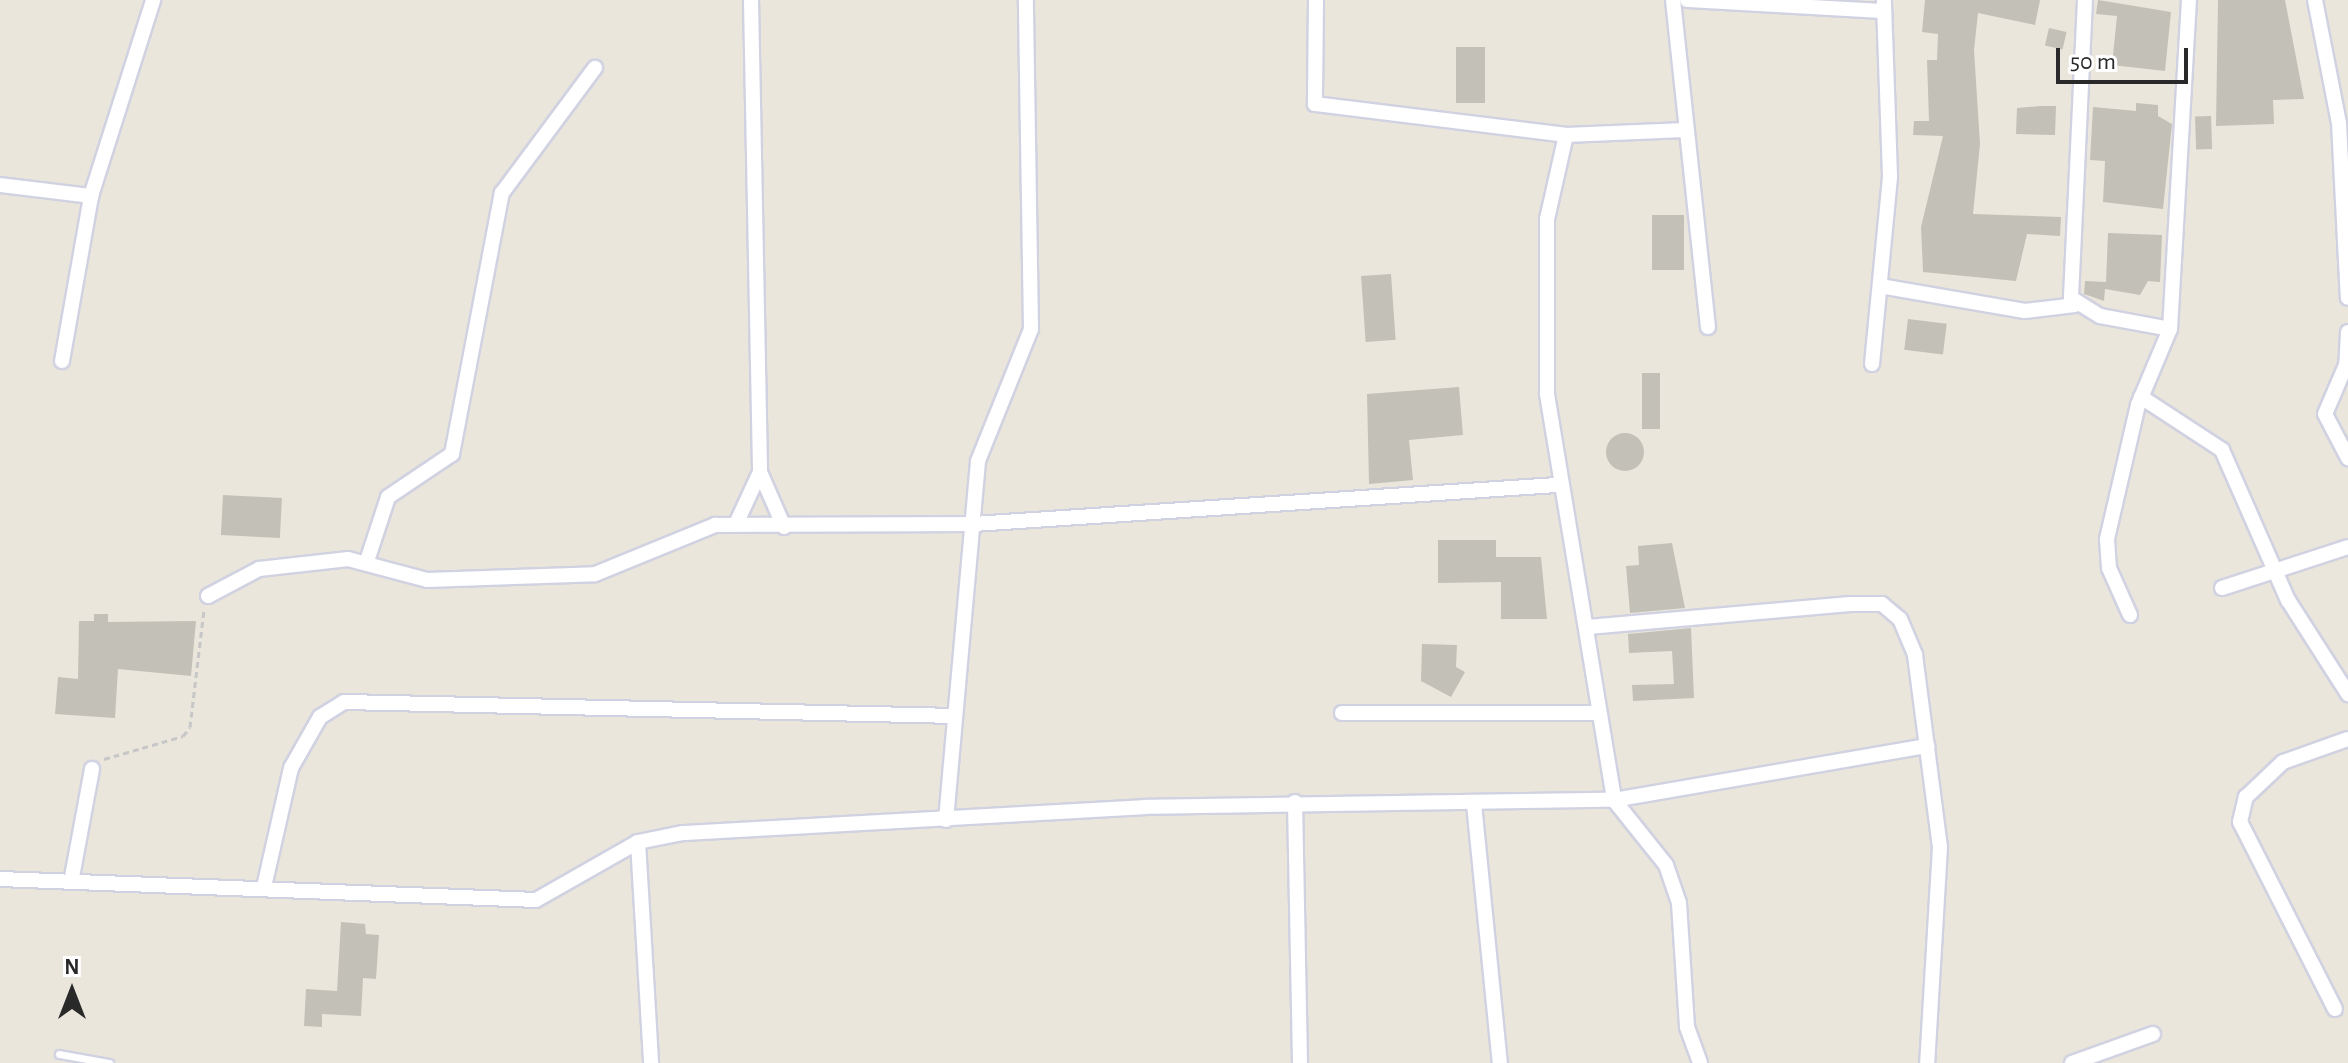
<!DOCTYPE html>
<style>
body{margin:0}
#map{position:relative;width:2348px;height:1063px;overflow:hidden;background:#eae6dc;font-family:"Alegreya Sans",sans-serif}
div>[style]{position:absolute}
.building>*{inset:0;background:#c3c0b7;transform-origin:0 0}
.round{border-radius:50%}
.path>*{height:3px;margin-top:-1.5px;transform-origin:0;background:repeating-linear-gradient(90deg,#c7c7c7 0 6px,transparent 0 10px)}
.roads{filter:drop-shadow(2px 0 #d1d2e1) drop-shadow(-2px 0 #d1d2e1) drop-shadow(0 2px #d1d2e1) drop-shadow(0 -2px #d1d2e1)}
.service>*{height:7px;margin:-3.5px;padding:0 3.5px;transform-origin:3.5px;border-radius:3.5px;background:#fff}
.minor>*{height:14px;margin:-7px;padding:0 7px;transform-origin:7px;border-radius:7px;background:#fff}
span{translate:-50% -50%;white-space:nowrap;text-align:center;line-height:1.15;-webkit-text-stroke:8px #fff;paint-order:stroke}
.north{position:absolute;left:32px;top:951px;width:80px;height:80px;-webkit-text-stroke:6px #fff;paint-order:stroke;rotate:0deg;font-size:22px;font-weight:700;line-height:32px;text-align:center;color:#292929}
.north::after{content:'';display:block;margin:auto;width:28px;height:36px;background:#292929;clip-path:polygon(50% 0,100% 100%,50% 72%,0 100%)}
.scale{position:absolute;left:2056px;top:48px;width:132px;height:36px;box-sizing:border-box;border:4px solid #292929;border-top:0;padding-left:10px;font-size:24px;line-height:28px;white-space:nowrap;color:#292929;-webkit-text-stroke:6px #fff;paint-order:stroke}
</style>
<div id="map">
<div class="building">
<i style="clip-path:polygon(1925px 0,2040px 0,2035px 25px,1978px 13px,1974px 50px,1980px 144px,1973px 214px,2061px 217px,2060px 236px,2027px 234px,2016px 281px,1923px 272px,1921px 227px,1943px 136px,1913px 135px,1914px 121px,1929px 121px,1927px 60px,1937px 60px,1938px 34px,1922px 32px)"></i>
<i style="clip-path:polygon(2098px 0,2171px 12px,2165px 71px,2112px 65px,2117px 16px,2096px 14px)"></i>
<i style="clip-path:polygon(2218px 0,2285px 0,2304px 99px,2273px 100px,2274px 124px,2216px 126px)"></i>
<i style="left:2049px;top:28px;width:18px;height:18px;rotate:13deg"></i>
<i style="left:1456px;top:47px;width:29px;height:56px"></i>
<i style="clip-path:polygon(2136px 103px,2158px 105px,2158px 116px,2172px 124px,2163px 209px,2103px 202px,2105px 161px,2090px 160px,2093px 107px,2136px 111px)"></i>
<i style="clip-path:polygon(2040px 106px,2056px 106px,2055px 135px,2016px 134px,2017px 108px)"></i>
<i style="left:2211px;top:116px;width:33px;height:16px;rotate:88deg"></i>
<i style="left:1652px;top:215px;width:32px;height:55px"></i>
<i style="clip-path:polygon(2108px 233px,2162px 235px,2160px 282px,2148px 281px,2140px 295px,2105px 289px,2104px 301px,2084px 294px,2085px 281px,2106px 282px)"></i>
<i style="left:1391px;top:274px;width:66px;height:30px;rotate:86deg"></i>
<i style="left:1908px;top:319px;width:39px;height:31px;rotate:7deg"></i>
<i style="left:1642px;top:373px;width:18px;height:56px"></i>
<i style="clip-path:polygon(1459px 387px,1463px 435px,1409px 440px,1413px 480px,1369px 484px,1367px 394px)"></i>
<i class="round" style="left:1606px;top:433px;width:38px;height:38px"></i>
<i style="left:223px;top:495px;width:59px;height:40px;rotate:3deg"></i>
<i style="clip-path:polygon(1438px 540px,1496px 540px,1496px 557px,1541px 557px,1547px 619px,1501px 619px,1501px 582px,1438px 583px)"></i>
<i style="clip-path:polygon(1672px 543px,1685px 608px,1630px 613px,1626px 566px,1639px 565px,1638px 546px)"></i>
<i style="clip-path:polygon(94px 614px,108px 614px,108px 622px,196px 621px,191px 676px,118px 669px,115px 718px,55px 714px,58px 677px,78px 679px,79px 621px,94px 621px)"></i>
<i style="clip-path:polygon(1691px 628px,1694px 698px,1633px 701px,1632px 685px,1674px 684px,1672px 651px,1629px 653px,1628px 634px)"></i>
<i style="clip-path:polygon(1422px 644px,1457px 645px,1456px 667px,1465px 672px,1451px 697px,1421px 681px)"></i>
<i style="clip-path:polygon(341px 922px,365px 924px,366px 934px,379px 935px,376px 979px,363px 978px,361px 1016px,322px 1014px,322px 1027px,304px 1026px,306px 989px,337px 991px)"></i>
</div>
<div class="path">
<i style="left:104px;top:759px;width:82px;rotate:-16.2deg"></i>
<i style="left:183px;top:736px;width:11px;rotate:-52deg"></i>
<i style="left:190px;top:727px;width:119px;rotate:-83.2deg"></i>
</div>
<div class="roads">
<div class="service">
<i style="left:59px;top:1054px;width:51px;rotate:10.2deg"></i>
</div>
<div class="minor">
<i style="left:751px;top:0;width:472px;rotate:88.9deg"></i>
<i style="left:760px;top:472px;width:60px;rotate:66.4deg"></i>
<i style="left:1316px;top:0;width:104px;rotate:90.6deg"></i>
<i style="left:1315px;top:104px;width:253px;rotate:7deg"></i>
<i style="left:1673px;top:0;width:329px;rotate:83.9deg"></i>
<i style="left:1687px;top:0;width:197px;rotate:3.2deg"></i>
<i style="left:2085px;top:0;width:298px;rotate:92.7deg"></i>
<i style="left:2071px;top:298px;width:34px;rotate:32deg"></i>
<i style="left:2100px;top:316px;width:71px;rotate:10.5deg"></i>
<i style="left:2315px;top:0;width:125px;rotate:79deg"></i>
<i style="left:2339px;top:123px;width:175px;rotate:87.1deg"></i>
<i style="left:1685px;top:130px;width:119px;rotate:177.6deg"></i>
<i style="left:1566px;top:135px;width:86px;rotate:102.7deg"></i>
<i style="left:1547px;top:219px;width:175px;rotate:90deg"></i>
<i style="left:1547px;top:394px;width:411px;rotate:80.6deg"></i>
<i style="left:1614px;top:800px;width:83px;rotate:51.3deg"></i>
<i style="left:1666px;top:865px;width:40px;rotate:71.1deg"></i>
<i style="left:1679px;top:903px;width:124px;rotate:86.3deg"></i>
<i style="left:1687px;top:1027px;width:38px;rotate:70deg"></i>
<i style="left:0;top:185px;width:92px;rotate:6.9deg"></i>
<i style="left:91px;top:196px;width:206px;rotate:-72.4deg"></i>
<i style="left:1880px;top:286px;width:147px;rotate:9.8deg"></i>
<i style="left:2025px;top:311px;width:50px;rotate:-6.8deg"></i>
<i style="left:2348px;top:332px;width:33px;rotate:93deg"></i>
<i style="left:2346px;top:365px;width:53px;rotate:113.2deg"></i>
<i style="left:2325px;top:414px;width:50px;rotate:62.4deg"></i>
<i style="left:62px;top:361px;width:168px;rotate:-80deg"></i>
<i style="left:1872px;top:364px;width:189px;rotate:-84.5deg"></i>
<i style="left:1890px;top:176px;width:176px;rotate:-92deg"></i>
<i style="left:2141px;top:397px;width:97px;rotate:33.2deg"></i>
<i style="left:2222px;top:450px;width:164px;rotate:66.3deg"></i>
<i style="left:2288px;top:600px;width:112px;rotate:57.4deg"></i>
<i style="left:736px;top:524px;width:57px;rotate:-65.2deg"></i>
<i style="left:367px;top:561px;width:67px;rotate:-71.8deg"></i>
<i style="left:388px;top:497px;width:77px;rotate:-33.9deg"></i>
<i style="left:452px;top:454px;width:266px;rotate:-79.2deg"></i>
<i style="left:502px;top:193px;width:156px;rotate:-53.4deg"></i>
<i style="left:2222px;top:588px;width:133px;rotate:-18deg"></i>
<i style="left:208px;top:596px;width:58px;rotate:-27.9deg"></i>
<i style="left:259px;top:569px;width:90px;rotate:-6.4deg"></i>
<i style="left:348px;top:559px;width:82px;rotate:14.9deg"></i>
<i style="left:427px;top:580px;width:168px;rotate:-2deg"></i>
<i style="left:595px;top:574px;width:130px;rotate:-22.2deg"></i>
<i style="left:715px;top:525px;width:259px;rotate:-0.2deg"></i>
<i style="left:974px;top:524px;width:583px;rotate:-3.83deg"></i>
<i style="left:2130px;top:615px;width:51px;rotate:-114.1deg"></i>
<i style="left:2109px;top:568px;width:29px;rotate:-94deg"></i>
<i style="left:2107px;top:539px;width:138px;rotate:-77deg"></i>
<i style="left:2138px;top:405px;width:82px;rotate:-67.2deg"></i>
<i style="left:2170px;top:329px;width:330px;rotate:-86.7deg"></i>
<i style="left:1588px;top:627px;width:263px;rotate:-5deg"></i>
<i style="left:1850px;top:604px;width:32px"></i>
<i style="left:1882px;top:604px;width:23px;rotate:40deg"></i>
<i style="left:1900px;top:619px;width:39px;rotate:67deg"></i>
<i style="left:1915px;top:655px;width:194px;rotate:82.6deg"></i>
<i style="left:1940px;top:847px;width:216px;rotate:93.4deg"></i>
<i style="left:1342px;top:713px;width:252px"></i>
<i style="left:1295px;top:802px;width:261px;rotate:88.9deg"></i>
<i style="left:1474px;top:804px;width:260px;rotate:84.3deg"></i>
<i style="left:946px;top:820px;width:360px;rotate:-84.9deg"></i>
<i style="left:978px;top:461px;width:142px;rotate:-68.1deg"></i>
<i style="left:1031px;top:329px;width:329px;rotate:-90.9deg"></i>
<i style="left:638px;top:842px;width:221px;rotate:86.6deg"></i>
<i style="left:72px;top:877px;width:110px;rotate:-79.5deg"></i>
<i style="left:0;top:879px;width:536px;rotate:2.24deg"></i>
<i style="left:536px;top:900px;width:117px;rotate:-29.6deg"></i>
<i style="left:638px;top:842px;width:46px;rotate:-11.3deg"></i>
<i style="left:683px;top:833px;width:462px;rotate:-3.2deg"></i>
<i style="left:1144px;top:807px;width:470px;rotate:-0.9deg"></i>
<i style="left:1614px;top:800px;width:318px;rotate:-9.8deg"></i>
<i style="left:264px;top:887px;width:122px;rotate:-77.2deg"></i>
<i style="left:291px;top:768px;width:59px;rotate:-60.4deg"></i>
<i style="left:320px;top:717px;width:28px;rotate:-32deg"></i>
<i style="left:344px;top:702px;width:610px;rotate:1.31deg"></i>
<i style="left:2335px;top:1009px;width:210px;rotate:-116.9deg"></i>
<i style="left:2240px;top:822px;width:26px;rotate:-77deg"></i>
<i style="left:2246px;top:797px;width:51px;rotate:-43.4deg"></i>
<i style="left:2283px;top:762px;width:69px;rotate:-19.5deg"></i>
<i style="left:2072px;top:1063px;width:86px;rotate:-19.7deg"></i>
</div>
</div>
<div class="north">N</div>
<div class="scale">50 m</div>
</div>
